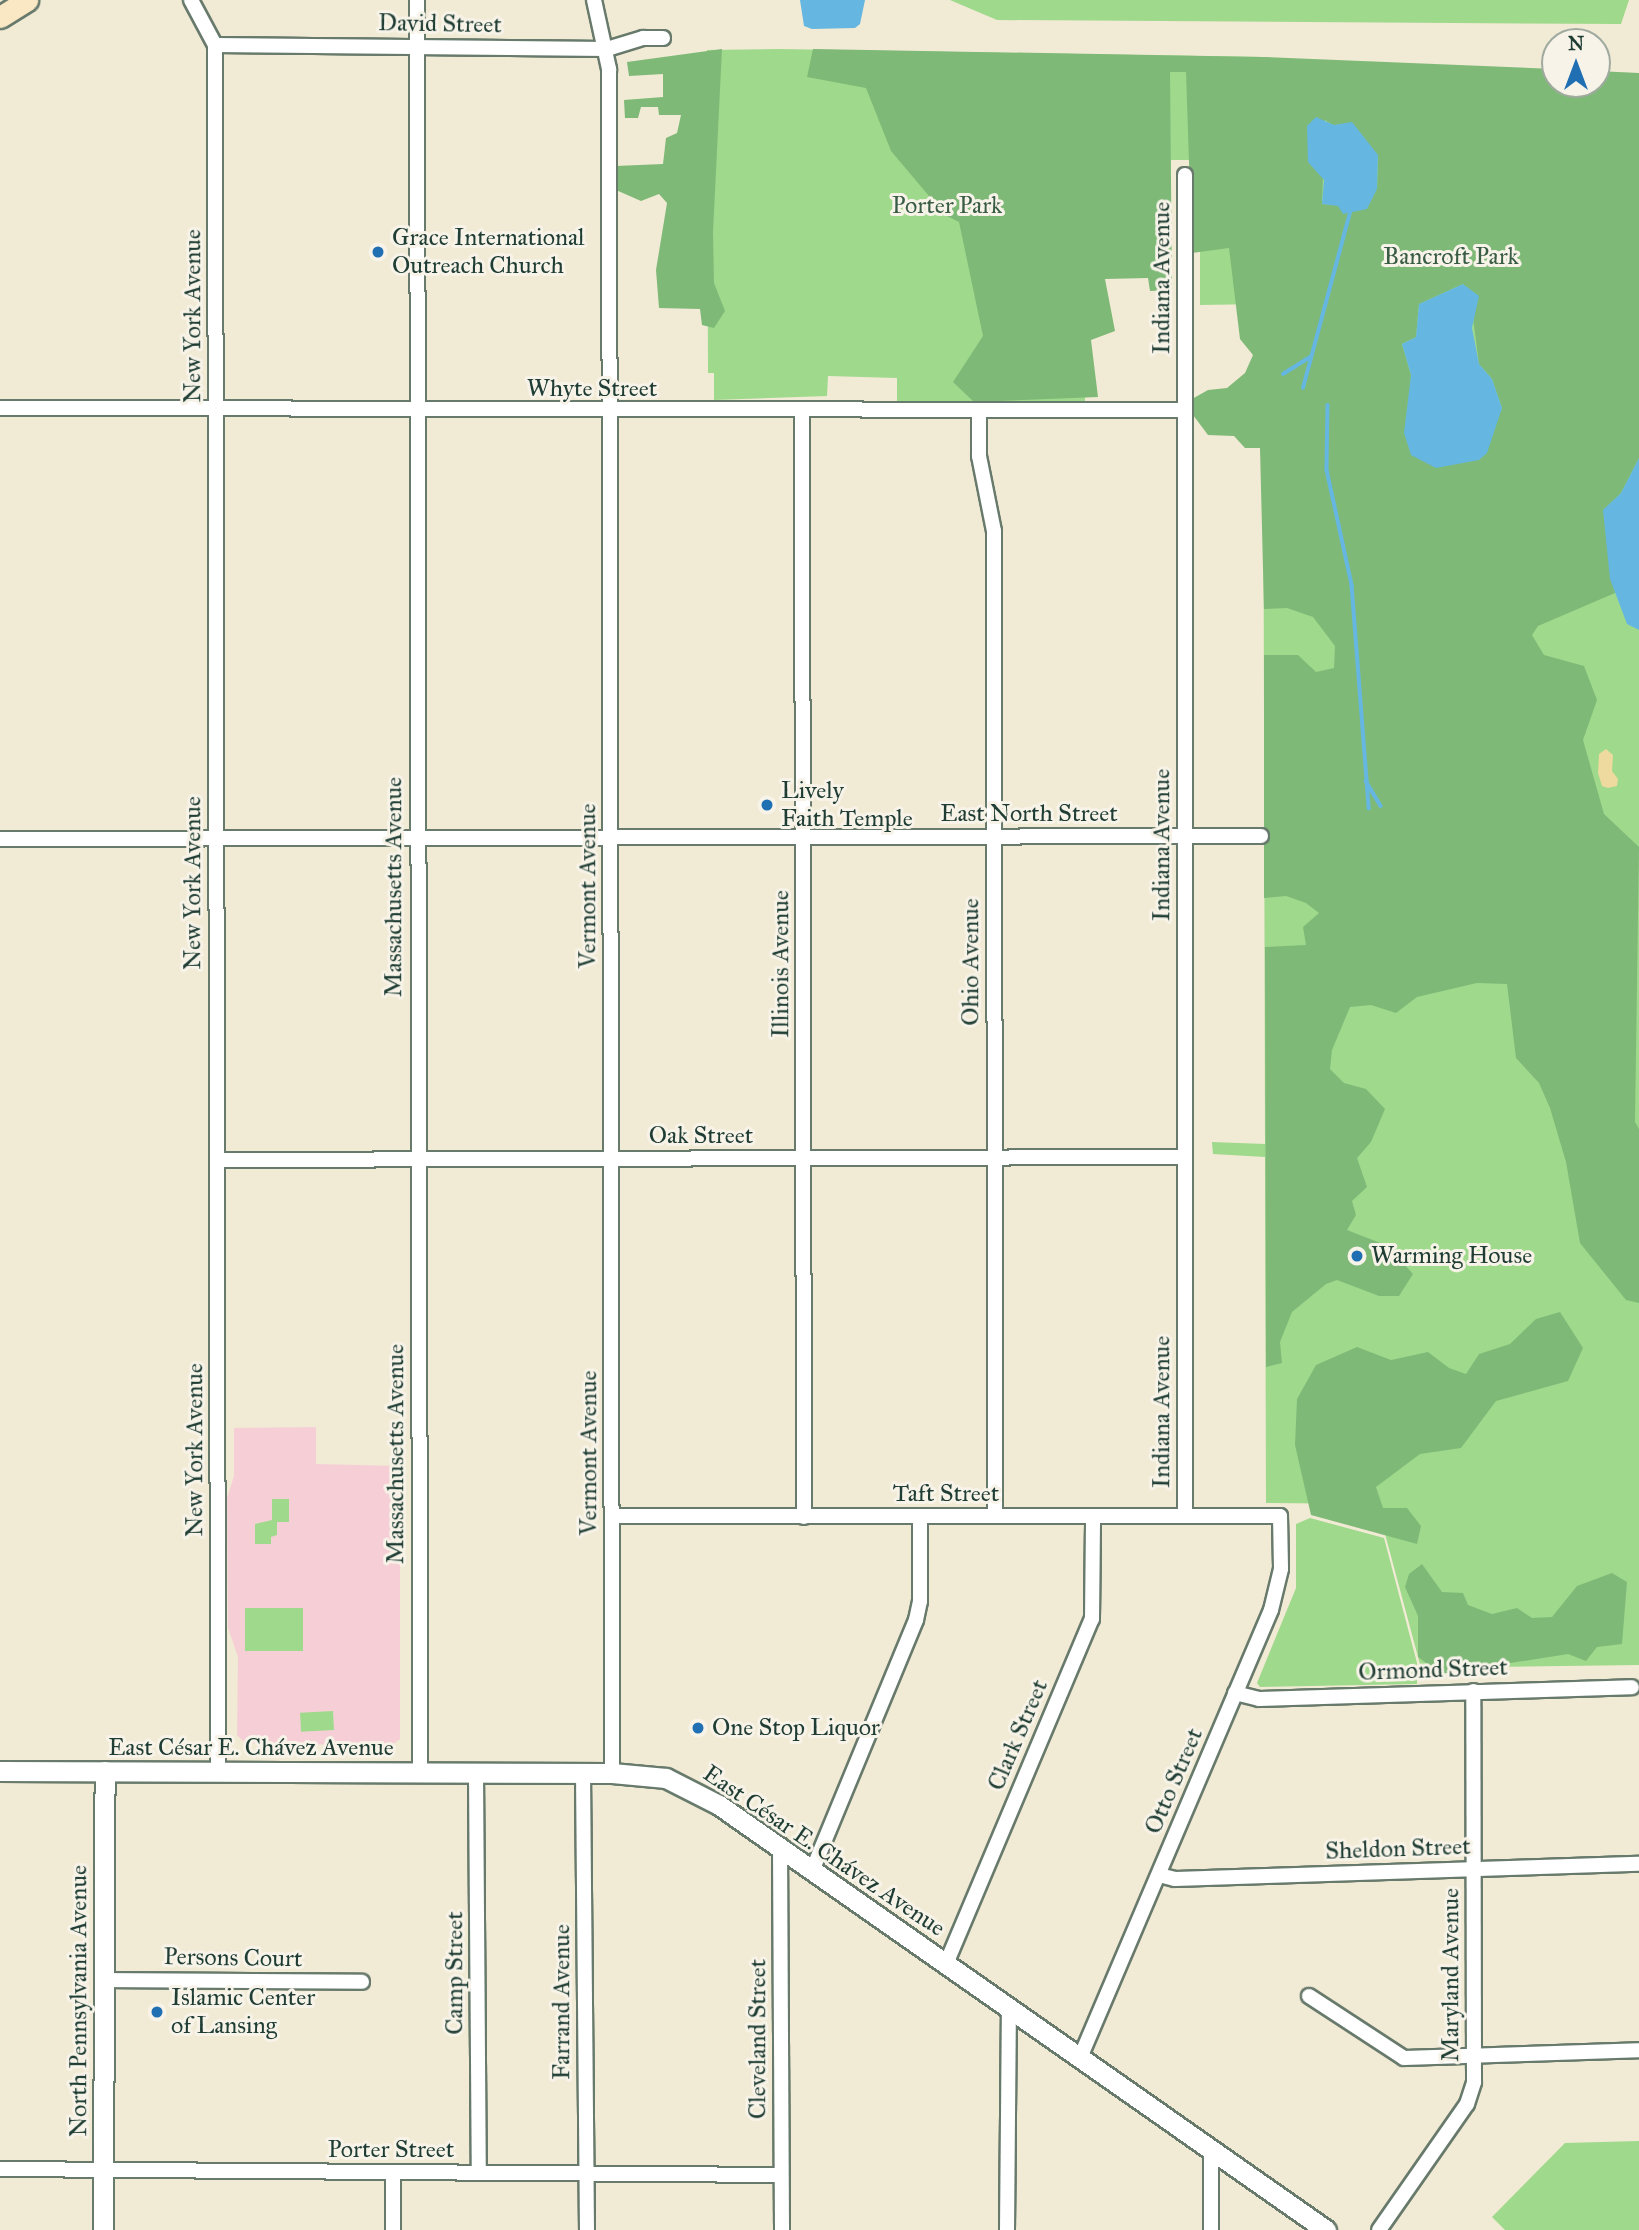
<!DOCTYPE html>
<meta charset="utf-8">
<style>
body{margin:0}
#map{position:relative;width:1639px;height:2230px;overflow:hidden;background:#f1ead4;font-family:"IM FELL Great Primer",serif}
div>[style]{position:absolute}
.built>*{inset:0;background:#f6cfd6}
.green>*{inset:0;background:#9fd98c;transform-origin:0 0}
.forest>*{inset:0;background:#7fb978}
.sand>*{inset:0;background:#eeda9e}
.water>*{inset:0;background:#65b7e1}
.stream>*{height:3.5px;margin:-1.75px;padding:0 1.75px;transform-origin:1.75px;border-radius:1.75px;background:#65b7e1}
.roads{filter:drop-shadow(2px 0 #687a6c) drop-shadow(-2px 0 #687a6c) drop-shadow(0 2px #687a6c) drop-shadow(0 -2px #687a6c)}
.minor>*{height:14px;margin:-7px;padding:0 7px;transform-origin:7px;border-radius:7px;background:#fff}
.tertiary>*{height:19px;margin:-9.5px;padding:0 9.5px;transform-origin:9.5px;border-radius:9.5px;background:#fff}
.secondary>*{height:21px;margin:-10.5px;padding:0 10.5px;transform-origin:10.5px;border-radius:10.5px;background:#fae7c3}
.dots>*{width:19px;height:19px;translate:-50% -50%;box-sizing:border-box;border:4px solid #f7f3e8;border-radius:50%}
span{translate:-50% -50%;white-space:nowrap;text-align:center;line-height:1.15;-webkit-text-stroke:6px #f7f3e8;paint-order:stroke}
.street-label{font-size:24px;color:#1f3d34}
.park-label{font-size:24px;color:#395c46}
.poi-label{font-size:24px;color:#1f3d34}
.left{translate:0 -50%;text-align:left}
.north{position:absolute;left:1541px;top:28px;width:70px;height:70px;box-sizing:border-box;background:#f7f3e8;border:2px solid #a1aaa0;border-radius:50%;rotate:0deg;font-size:19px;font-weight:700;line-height:28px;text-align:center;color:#1f3d34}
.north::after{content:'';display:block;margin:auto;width:24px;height:32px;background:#1f6fb2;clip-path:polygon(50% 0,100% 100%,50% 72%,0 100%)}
</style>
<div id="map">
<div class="built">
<i style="clip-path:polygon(316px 1427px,316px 1464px,400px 1466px,400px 1739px,391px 1746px,245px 1743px,237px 1735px,238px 1657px,228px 1628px,227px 1498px,234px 1476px,234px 1428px)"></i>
</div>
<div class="green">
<i style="clip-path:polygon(950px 0,1629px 0,1621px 24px,997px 20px)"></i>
<i style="clip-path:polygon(779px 49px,1263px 57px,1555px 84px,1597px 84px,1639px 73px,1639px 1665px,1421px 1668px,1377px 1504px,1266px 1503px,1265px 1157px,1213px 1154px,1212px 1142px,1265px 1144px,1263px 304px,1200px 305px,1200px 160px,1171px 160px,1170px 268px,1087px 269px,1085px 401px,897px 403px,897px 378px,828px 376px,827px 396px,714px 400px,714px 373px,708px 373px,707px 50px)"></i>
<i style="clip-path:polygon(272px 1499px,289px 1499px,289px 1522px,277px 1522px,277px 1535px,271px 1537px,271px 1544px,255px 1544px,255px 1524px,272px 1520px)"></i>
<i style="clip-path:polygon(1310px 1518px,1384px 1538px,1417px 1663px,1417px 1684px,1260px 1687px,1257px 1683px,1296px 1588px,1296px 1524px)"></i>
<i style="left:245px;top:1608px;width:58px;height:43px"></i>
<i style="left:333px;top:1711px;width:19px;height:33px;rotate:87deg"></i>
<i style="clip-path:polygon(1639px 2141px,1639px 2230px,1505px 2230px,1492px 2217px,1565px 2143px)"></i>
</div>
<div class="forest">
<i style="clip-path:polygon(722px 49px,713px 232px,714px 283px,725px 311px,714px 328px,702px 325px,700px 309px,659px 308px,656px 270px,667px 203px,659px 194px,641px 201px,616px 190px,616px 166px,663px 164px,666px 138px,677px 133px,681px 115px,659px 115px,658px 107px,641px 107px,638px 118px,625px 118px,624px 100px,663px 97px,663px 74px,629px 76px,627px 62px)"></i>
<i style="clip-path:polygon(evenodd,813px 49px,1263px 57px,1555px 69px,1555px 84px,1597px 84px,1597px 71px,1639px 73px,1639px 458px,1621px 493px,1604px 510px,1615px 593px,1538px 626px,1532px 635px,1544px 655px,1584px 666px,1597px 700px,1583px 740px,1604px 814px,1639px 847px,1635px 1122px,1639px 1129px,1639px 1303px,1626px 1300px,1580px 1243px,1566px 1162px,1550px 1108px,1539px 1083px,1516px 1058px,1507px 984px,1477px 983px,1417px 997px,1396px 1013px,1371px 1005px,1350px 1007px,1332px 1050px,1330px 1069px,1344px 1083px,1366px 1089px,1385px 1109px,1371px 1142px,1357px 1158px,1367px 1187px,1352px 1201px,1356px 1215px,1347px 1230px,1388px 1246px,1413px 1274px,1399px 1296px,1379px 1296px,1337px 1280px,1326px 1284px,1292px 1312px,1280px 1342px,1282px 1363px,1266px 1367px,1265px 947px,1306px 945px,1303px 927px,1319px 913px,1306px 903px,1286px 896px,1264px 898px,1264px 655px,1298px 655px,1316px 672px,1334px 668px,1335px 646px,1313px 617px,1287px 608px,1264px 609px,1260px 448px,1245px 448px,1234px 436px,1208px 435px,1193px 415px,1192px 399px,1208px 390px,1227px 388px,1245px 373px,1253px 355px,1240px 339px,1229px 248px,1192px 253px,1186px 72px,1170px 72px,1172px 290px,1150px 291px,1148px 278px,1105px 279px,1115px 331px,1091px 340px,1098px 397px,974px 402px,953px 382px,983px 336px,959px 222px,945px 215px,891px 151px,866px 88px,807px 77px,813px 49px,1325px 120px,1378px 155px,1377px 189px,1338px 205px,1322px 204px,1325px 120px,813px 49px,1463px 284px,1472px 311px,1479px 364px,1492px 379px,1502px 408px,1490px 436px,1410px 391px,1411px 375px,1402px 344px,1416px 337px,1419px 304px,1463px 284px)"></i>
<i style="clip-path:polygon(1560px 1312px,1583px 1348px,1568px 1381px,1496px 1401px,1461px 1448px,1420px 1454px,1376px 1487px,1383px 1508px,1407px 1508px,1421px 1526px,1417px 1544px,1311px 1515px,1295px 1445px,1297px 1399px,1316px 1365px,1357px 1347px,1391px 1360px,1428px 1352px,1449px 1368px,1466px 1374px,1479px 1354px,1510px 1344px,1536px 1319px)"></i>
<i style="clip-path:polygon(1422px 1564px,1442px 1592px,1463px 1593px,1468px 1605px,1492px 1614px,1517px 1608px,1532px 1618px,1552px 1617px,1577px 1586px,1612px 1573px,1627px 1582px,1622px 1644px,1597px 1647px,1586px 1661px,1568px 1654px,1441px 1674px,1418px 1657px,1418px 1616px,1405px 1587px,1409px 1574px)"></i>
</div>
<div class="sand">
<i style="clip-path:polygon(1606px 749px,1613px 755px,1612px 771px,1618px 779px,1617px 786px,1608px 788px,1602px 786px,1598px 773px,1599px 754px)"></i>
</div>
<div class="water">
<i style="clip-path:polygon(800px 0,865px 0,860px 24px,855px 28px,812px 29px,804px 26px)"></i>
<i style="clip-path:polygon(1316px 117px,1334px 125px,1352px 122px,1378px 155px,1377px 189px,1367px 209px,1343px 214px,1338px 206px,1322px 204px,1324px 180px,1308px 162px,1307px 126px)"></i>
<i style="clip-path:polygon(1463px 284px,1479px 296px,1472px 328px,1479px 364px,1492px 379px,1502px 408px,1487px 453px,1479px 460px,1436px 468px,1411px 455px,1404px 433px,1411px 375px,1402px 344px,1416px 337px,1419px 304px)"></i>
<i style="clip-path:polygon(1639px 458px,1639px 630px,1627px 624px,1610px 579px,1603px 510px,1621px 493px)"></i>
</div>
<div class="stream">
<i style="left:1283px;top:374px;width:32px;rotate:-32deg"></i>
<i style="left:1303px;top:388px;width:181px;rotate:-75deg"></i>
<i style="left:1328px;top:405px;width:65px;rotate:90.9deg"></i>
<i style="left:1327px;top:470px;width:118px;rotate:77.7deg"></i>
<i style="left:1352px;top:585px;width:224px;rotate:85.6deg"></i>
<i style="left:1366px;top:781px;width:29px;rotate:59deg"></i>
</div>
<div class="roads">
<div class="minor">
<i style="left:191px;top:0;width:51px;rotate:61.9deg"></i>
<i style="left:215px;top:45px;width:1726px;rotate:89.9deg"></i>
<i style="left:417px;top:0;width:1773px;rotate:89.9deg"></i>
<i style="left:594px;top:0;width:71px;rotate:77.7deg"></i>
<i style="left:609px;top:69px;width:1704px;rotate:89.9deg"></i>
<i style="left:215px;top:45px;width:392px;rotate:0.6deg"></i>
<i style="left:607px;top:49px;width:38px;rotate:-17deg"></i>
<i style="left:643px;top:38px;width:20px"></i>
<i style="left:1185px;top:175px;width:1340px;rotate:90deg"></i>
<i style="left:0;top:408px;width:1184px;rotate:0.1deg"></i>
<i style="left:979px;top:410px;width:46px;rotate:90deg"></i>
<i style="left:979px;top:456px;width:76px;rotate:78.7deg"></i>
<i style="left:994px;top:531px;width:985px;rotate:89.94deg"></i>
<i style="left:802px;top:411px;width:1106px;rotate:89.9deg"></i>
<i style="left:0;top:839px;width:1261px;rotate:-0.14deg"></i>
<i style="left:217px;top:1160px;width:968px;rotate:-0.18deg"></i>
<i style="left:612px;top:1516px;width:668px"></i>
<i style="left:1280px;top:1516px;width:53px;rotate:88.9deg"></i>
<i style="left:1281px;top:1569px;width:42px;rotate:103.7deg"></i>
<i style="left:1271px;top:1610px;width:487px;rotate:113.1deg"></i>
<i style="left:1235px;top:1693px;width:25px;rotate:14deg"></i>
<i style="left:1259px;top:1699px;width:373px;rotate:-1.8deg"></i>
<i style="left:476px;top:1773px;width:400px;rotate:89.6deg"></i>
<i style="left:583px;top:1773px;width:457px;rotate:89.5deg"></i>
<i style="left:780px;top:1847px;width:383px;rotate:89.7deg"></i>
<i style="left:812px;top:1871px;width:272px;rotate:-67.5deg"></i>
<i style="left:916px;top:1620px;width:19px;rotate:-78deg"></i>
<i style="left:920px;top:1601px;width:85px;rotate:-90deg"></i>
<i style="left:1159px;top:1875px;width:16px;rotate:14deg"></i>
<i style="left:1175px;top:1879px;width:464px;rotate:-1.9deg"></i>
<i style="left:946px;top:1964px;width:375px;rotate:-67.1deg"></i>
<i style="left:1092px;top:1619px;width:103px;rotate:-89.4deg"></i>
<i style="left:104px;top:1980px;width:258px;rotate:0.4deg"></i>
<i style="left:1309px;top:1996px;width:113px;rotate:33.1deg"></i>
<i style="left:1404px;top:2058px;width:235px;rotate:-1.9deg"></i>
<i style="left:1211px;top:2150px;width:80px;rotate:90deg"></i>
<i style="left:0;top:2169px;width:781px;rotate:0.44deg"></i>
<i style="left:393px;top:2173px;width:57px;rotate:90deg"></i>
<i style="left:1007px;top:2230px;width:222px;rotate:-89.5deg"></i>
<i style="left:1379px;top:2230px;width:154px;rotate:-55.1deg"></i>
<i style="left:1467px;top:2104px;width:23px;rotate:-72deg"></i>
<i style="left:1474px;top:2082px;width:391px;rotate:-90.1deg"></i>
</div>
<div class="tertiary">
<i style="left:0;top:1771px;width:612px;rotate:0.19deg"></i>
<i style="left:612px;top:1773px;width:54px;rotate:5.3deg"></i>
<i style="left:666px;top:1778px;width:59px;rotate:27deg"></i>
<i style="left:719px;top:1805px;width:741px;rotate:35deg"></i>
<i style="left:103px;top:2230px;width:459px;rotate:-89.8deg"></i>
</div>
<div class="secondary">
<i style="left:0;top:17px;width:32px;rotate:-32deg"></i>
</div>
</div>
<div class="dots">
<i style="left:378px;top:252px;background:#1f6fb2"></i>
<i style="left:767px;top:805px;background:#1f6fb2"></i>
<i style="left:1357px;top:1256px;background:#1f6fb2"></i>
<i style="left:698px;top:1728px;background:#1f6fb2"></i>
<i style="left:157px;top:2012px;background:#1f6fb2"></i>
</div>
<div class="street-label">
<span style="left:440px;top:24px;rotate:1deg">David Street</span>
<span style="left:1162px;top:278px;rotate:-90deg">Indiana Avenue</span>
<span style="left:193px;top:316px;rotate:-90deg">New York Avenue</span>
<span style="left:592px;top:389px">Whyte Street</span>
<span style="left:1029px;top:814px">East North Street</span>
<span style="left:1162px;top:845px;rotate:-90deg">Indiana Avenue</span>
<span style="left:193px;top:883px;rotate:-90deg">New York Avenue</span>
<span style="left:588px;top:886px;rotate:-90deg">Vermont Avenue</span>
<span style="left:394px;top:887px;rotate:-90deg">Massachusetts Avenue</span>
<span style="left:971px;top:962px;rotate:-90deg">Ohio Avenue</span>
<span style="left:781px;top:964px;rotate:-90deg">Illinois Avenue</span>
<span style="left:701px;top:1136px">Oak Street</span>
<span style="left:1162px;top:1412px;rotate:-90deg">Indiana Avenue</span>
<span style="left:195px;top:1450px;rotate:-90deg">New York Avenue</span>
<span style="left:589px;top:1453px;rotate:-90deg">Vermont Avenue</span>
<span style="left:396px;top:1454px;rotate:-90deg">Massachusetts Avenue</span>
<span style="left:946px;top:1494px">Taft Street</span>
<span style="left:1433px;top:1670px;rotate:-2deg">Ormond Street</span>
<span style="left:1018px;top:1735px;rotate:-67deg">Clark Street</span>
<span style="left:251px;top:1748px">East César E. Chávez Avenue</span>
<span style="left:1174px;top:1781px;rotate:-67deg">Otto Street</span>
<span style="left:1398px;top:1849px;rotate:-2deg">Sheldon Street</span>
<span style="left:824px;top:1851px;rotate:34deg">East César E. Chávez Avenue</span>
<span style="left:233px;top:1958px;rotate:1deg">Persons Court</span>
<span style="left:455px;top:1973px;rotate:-90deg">Camp Street</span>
<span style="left:1451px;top:1975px;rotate:-90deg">Maryland Avenue</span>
<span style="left:79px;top:2001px;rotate:-90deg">North Pennsylvania Avenue</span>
<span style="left:562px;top:2002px;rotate:-90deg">Farrand Avenue</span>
<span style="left:758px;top:2039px;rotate:-90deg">Cleveland Street</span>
<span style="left:391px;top:2150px">Porter Street</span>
</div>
<div class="park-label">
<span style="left:947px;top:206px">Porter Park</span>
<span style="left:1451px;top:257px">Bancroft Park</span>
</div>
<div class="poi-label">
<span class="left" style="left:392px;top:252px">Grace International<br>Outreach Church</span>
<span class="left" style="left:781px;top:805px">Lively<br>Faith Temple</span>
<span class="left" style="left:1371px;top:1256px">Warming House</span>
<span class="left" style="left:712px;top:1728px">One Stop Liquor</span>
<span class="left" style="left:171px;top:2012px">Islamic Center<br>of Lansing</span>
</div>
<div class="north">N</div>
</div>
